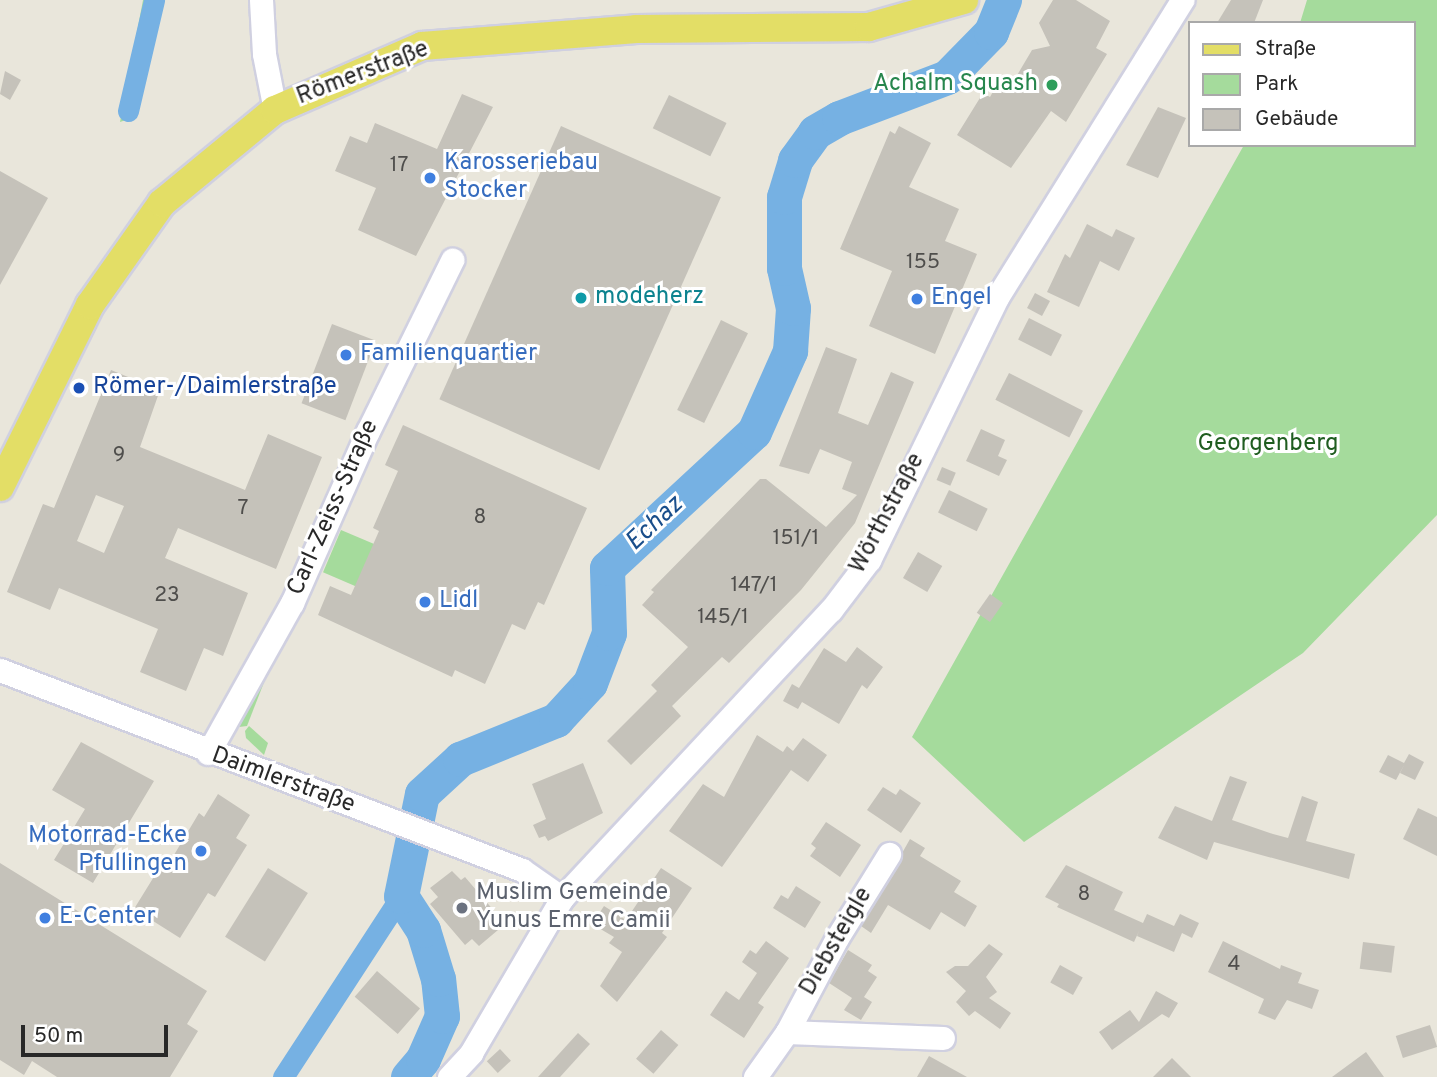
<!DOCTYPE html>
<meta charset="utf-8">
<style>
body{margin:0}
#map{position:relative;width:1437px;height:1077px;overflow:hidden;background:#e9e6db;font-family:Overpass,sans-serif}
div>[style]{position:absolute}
.green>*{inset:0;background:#a5db9c;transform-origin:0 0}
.canal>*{height:21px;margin:-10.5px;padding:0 10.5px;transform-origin:10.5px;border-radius:10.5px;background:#76b1e3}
.river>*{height:35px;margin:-17.5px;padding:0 17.5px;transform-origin:17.5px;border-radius:17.5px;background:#76b1e3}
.building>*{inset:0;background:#c5c2ba;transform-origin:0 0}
.roads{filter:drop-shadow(2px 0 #d0d0e0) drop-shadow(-2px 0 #d0d0e0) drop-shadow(0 2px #d0d0e0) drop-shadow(0 -2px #d0d0e0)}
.minor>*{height:23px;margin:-11.5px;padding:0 11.5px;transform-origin:11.5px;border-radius:11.5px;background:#fff}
.major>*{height:28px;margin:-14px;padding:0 14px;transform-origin:14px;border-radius:14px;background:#e3de66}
.dots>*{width:19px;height:19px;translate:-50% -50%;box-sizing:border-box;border:4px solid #fff;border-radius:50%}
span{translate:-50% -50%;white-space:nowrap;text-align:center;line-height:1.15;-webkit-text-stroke:6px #fff;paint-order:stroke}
.number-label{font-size:21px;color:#4f4e4c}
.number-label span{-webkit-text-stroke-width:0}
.street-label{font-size:24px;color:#282828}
.leisure-label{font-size:24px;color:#27864d}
.right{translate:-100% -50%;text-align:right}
.shop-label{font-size:24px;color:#366cbe}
.left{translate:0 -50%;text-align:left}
.culture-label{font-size:24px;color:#0d838f}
.transit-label{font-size:24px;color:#164399}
.park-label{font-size:24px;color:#205d20}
.worship-label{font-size:24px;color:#5b616d}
.water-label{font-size:26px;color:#194e8b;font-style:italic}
.legend{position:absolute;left:1188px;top:21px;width:228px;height:126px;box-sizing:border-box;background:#fff;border:2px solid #a9a9a9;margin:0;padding:9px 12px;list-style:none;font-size:21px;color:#282828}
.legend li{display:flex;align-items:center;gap:14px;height:35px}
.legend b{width:35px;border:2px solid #a9a9a9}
.scale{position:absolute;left:21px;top:1025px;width:147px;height:32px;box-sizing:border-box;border:4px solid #282828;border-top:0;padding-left:9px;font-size:21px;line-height:24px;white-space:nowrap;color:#282828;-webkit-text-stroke:5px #fff;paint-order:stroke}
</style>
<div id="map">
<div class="green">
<i style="clip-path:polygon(143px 0,164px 0,135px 117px,120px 122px)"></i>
<i style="clip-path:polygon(1307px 0,1437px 0,1437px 515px,1303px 653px,1024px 842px,912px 737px,1244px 145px,1414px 145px,1414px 23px,1300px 23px)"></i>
<i style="left:341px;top:530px;width:36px;height:46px;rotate:23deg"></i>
<i style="clip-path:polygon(275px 654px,247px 726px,239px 727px,242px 714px)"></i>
<i style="clip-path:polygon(249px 726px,268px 743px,264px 755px,246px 738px,245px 731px)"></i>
</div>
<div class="canal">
<i style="left:128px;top:111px;width:114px;rotate:-76.8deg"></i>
<i style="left:283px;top:1077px;width:216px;rotate:-56.9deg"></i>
</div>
<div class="river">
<i style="left:408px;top:1077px;width:23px;rotate:-50deg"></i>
<i style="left:423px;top:1059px;width:47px;rotate:-66.2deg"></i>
<i style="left:442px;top:1016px;width:37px;rotate:-96deg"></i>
<i style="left:438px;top:979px;width:51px;rotate:-107deg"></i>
<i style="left:423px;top:930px;width:40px;rotate:-122.9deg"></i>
<i style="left:401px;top:896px;width:104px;rotate:-78.4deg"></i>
<i style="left:422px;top:794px;width:52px;rotate:-42.6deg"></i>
<i style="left:460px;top:759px;width:104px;rotate:-22.1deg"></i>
<i style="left:556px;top:720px;width:50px;rotate:-47.4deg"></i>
<i style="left:590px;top:683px;width:53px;rotate:-69.2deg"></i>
<i style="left:609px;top:633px;width:65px;rotate:-91.8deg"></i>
<i style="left:607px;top:568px;width:200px;rotate:-42.8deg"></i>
<i style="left:754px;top:432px;width:89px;rotate:-66deg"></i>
<i style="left:790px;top:351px;width:43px;rotate:-86deg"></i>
<i style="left:793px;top:308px;width:41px;rotate:-102.7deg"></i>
<i style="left:784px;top:268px;width:71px;rotate:-90deg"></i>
<i style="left:784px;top:197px;width:39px;rotate:-73deg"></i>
<i style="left:795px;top:160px;width:34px;rotate:-54deg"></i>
<i style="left:815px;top:132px;width:28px;rotate:-30deg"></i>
<i style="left:839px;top:118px;width:116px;rotate:-20.8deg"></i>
<i style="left:947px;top:77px;width:63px;rotate:-45.6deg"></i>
<i style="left:991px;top:32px;width:35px;rotate:-68deg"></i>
</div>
<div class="building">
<i style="clip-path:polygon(1053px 0,1076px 0,1110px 21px,1096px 48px,1107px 54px,1066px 122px,1051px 111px,1011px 168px,957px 135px,983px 93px,990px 97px,999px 81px,1010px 87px,1032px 50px,1050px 46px,1039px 23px)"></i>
<i style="clip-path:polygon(1231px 0,1263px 0,1254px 23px,1217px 23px)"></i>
<i style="clip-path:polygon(5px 71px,21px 80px,10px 100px,0 94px)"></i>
<i style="clip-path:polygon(462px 94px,493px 107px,416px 256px,358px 230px,376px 188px,335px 171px,350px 136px,367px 143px,375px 123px,437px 149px)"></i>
<i style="left:669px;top:95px;width:64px;height:37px;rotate:26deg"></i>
<i style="clip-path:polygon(1158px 107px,1186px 118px,1158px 178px,1126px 165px)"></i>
<i style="left:561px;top:126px;width:175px;height:299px;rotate:24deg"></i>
<i style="clip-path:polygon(899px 126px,931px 143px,909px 187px,959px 209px,945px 241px,977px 254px,935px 354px,869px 326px,892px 271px,840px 249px,890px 131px,895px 134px)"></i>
<i style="clip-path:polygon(0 171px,48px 198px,0 285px)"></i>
<i style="clip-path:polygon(1087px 224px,1112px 237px,1116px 229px,1135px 238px,1119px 271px,1100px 261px,1079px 307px,1047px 292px,1065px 254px,1070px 258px)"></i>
<i style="left:1035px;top:293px;width:17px;height:17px;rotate:28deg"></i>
<i style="left:1029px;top:318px;width:37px;height:24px;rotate:27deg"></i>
<i style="left:721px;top:320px;width:30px;height:100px;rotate:26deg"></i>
<i style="left:332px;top:324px;width:47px;height:85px;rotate:21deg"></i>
<i style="clip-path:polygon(826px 347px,857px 359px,838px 413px,868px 425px,891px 372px,914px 382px,855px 523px,801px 590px,729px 663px,722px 657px,672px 706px,681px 716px,631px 765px,607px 741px,657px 691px,651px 685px,688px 647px,642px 605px,654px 592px,651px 590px,760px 479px,766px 479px,826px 527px,857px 495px,842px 489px,852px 462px,820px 449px,809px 474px,779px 466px)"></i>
<i style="clip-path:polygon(evenodd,111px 370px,160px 390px,140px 447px,245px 490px,268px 434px,322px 457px,276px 569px,178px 528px,165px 558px,248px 593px,223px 656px,204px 648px,186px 691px,140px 672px,158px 629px,59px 588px,50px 610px,7px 592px,43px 504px,54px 508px,111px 370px,96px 495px,124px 506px,104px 553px,77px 541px,96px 495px)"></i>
<i style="left:1009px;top:373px;width:83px;height:30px;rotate:27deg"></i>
<i style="clip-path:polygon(403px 425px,587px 508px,544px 605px,538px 602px,525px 630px,512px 624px,485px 684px,455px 670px,452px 677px,318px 615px,330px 586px,351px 595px,379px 531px,373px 528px,398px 471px,385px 465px)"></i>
<i style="clip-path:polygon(981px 429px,1005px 440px,998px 456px,1007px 460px,999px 476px,966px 461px)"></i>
<i style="left:942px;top:467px;width:15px;height:14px;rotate:23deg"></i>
<i style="left:949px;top:490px;width:43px;height:25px;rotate:26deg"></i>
<i style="left:918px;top:552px;width:28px;height:30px;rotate:30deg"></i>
<i style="left:990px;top:594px;width:16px;height:23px;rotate:35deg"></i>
<i style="clip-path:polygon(857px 647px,883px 667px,867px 689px,862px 685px,839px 724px,802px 702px,798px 709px,783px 701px,792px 684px,799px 688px,824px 648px,846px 662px)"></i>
<i style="clip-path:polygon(757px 735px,783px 752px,787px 746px,793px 751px,803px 738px,827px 755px,808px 782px,791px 770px,722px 867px,669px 831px,703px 784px,724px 797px)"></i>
<i style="clip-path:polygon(81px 742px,154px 781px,93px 883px,54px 860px,85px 809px,52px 790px)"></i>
<i style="clip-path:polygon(1409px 754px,1424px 762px,1415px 780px,1400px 773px,1404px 765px,1396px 780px,1379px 772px,1388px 755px,1404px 763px)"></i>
<i style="clip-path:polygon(583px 763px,603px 813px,548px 841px,545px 836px,539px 838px,533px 825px,546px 819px,532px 784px)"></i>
<i style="clip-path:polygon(1230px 776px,1247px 782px,1232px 820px,1273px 834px,1288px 838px,1302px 796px,1318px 802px,1306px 841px,1355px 854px,1349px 879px,1214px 842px,1207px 860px,1158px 838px,1175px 806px,1212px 821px)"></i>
<i style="clip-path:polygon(883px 787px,896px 795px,900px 789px,921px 803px,901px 833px,867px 810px)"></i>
<i style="clip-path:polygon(218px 794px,250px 815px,236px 838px,247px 845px,215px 897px,208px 893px,180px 938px,134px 909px,163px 862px,168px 865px,199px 813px,204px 817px)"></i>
<i style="clip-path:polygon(1418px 808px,1437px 817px,1437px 856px,1403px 839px)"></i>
<i style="clip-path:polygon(826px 822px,861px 845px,840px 877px,810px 856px,816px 848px,811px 844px)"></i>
<i style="clip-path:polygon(910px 839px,925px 848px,920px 856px,961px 881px,954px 892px,977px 906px,965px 927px,941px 912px,930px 930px,888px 905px,871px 933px,861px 926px)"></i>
<i style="clip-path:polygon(0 863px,207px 991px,187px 1024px,198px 1031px,170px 1077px,57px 1077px,32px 1061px,24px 1075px,0 1060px)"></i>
<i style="clip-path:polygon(1066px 865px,1123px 892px,1114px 910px,1143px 923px,1147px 914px,1174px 926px,1180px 914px,1199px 923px,1192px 938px,1182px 933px,1174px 952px,1137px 936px,1139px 931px,1134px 942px,1057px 907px,1059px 904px,1045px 897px)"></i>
<i style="left:268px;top:868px;width:47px;height:81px;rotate:32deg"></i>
<i style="clip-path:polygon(661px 868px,692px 888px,662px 933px,667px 937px,617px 1002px,600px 986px,622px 952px,609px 943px,614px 937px,592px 924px,604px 906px,626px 920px)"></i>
<i style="clip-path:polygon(452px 871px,461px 880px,465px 877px,495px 912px,488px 918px,498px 930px,479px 946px,472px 939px,465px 945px,430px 904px,438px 897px,430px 888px)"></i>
<i style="clip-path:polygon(796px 886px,821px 902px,805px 928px,773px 908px,781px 895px,788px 899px)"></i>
<i style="clip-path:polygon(766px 941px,789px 958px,758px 1003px,764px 1007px,744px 1038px,710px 1015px,726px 991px,739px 1000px,757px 973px,742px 962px,750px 950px,756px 954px)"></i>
<i style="clip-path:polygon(1223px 941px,1280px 969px,1281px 965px,1302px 973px,1298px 983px,1319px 990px,1312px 1009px,1287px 1000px,1275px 1020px,1258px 1013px,1264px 999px,1208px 972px)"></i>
<i style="left:1363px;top:942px;width:32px;height:27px;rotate:7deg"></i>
<i style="clip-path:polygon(989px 944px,1003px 954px,986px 977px,997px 992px,989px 998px,1011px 1013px,1000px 1029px,975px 1011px,969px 1016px,956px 1002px,966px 991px,946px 972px,955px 966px,968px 966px)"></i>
<i style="clip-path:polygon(848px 950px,872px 965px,868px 971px,877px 977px,864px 997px,872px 1002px,861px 1020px,844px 1010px,852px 998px,829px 983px)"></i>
<i style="left:1060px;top:965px;width:26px;height:20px;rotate:29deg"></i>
<i style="left:377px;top:971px;width:57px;height:34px;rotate:41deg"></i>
<i style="clip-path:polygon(1156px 991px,1178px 1003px,1169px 1018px,1162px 1014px,1112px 1050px,1099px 1032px,1130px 1010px,1139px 1022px)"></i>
<i style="left:1430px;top:1025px;width:23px;height:36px;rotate:72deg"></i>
<i style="left:661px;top:1030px;width:23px;height:38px;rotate:41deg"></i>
<i style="clip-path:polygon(578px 1033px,590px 1044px,560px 1077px,538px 1077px)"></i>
<i style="left:500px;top:1049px;width:16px;height:18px;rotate:47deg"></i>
<i style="clip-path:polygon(1366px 1052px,1384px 1077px,1332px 1077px)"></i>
<i style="clip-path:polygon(929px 1056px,967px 1077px,917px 1077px)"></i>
<i style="clip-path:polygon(1172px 1058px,1191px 1077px,1153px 1077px)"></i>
</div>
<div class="roads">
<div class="minor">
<i style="left:261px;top:0;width:54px;rotate:86.8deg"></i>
<i style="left:264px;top:54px;width:57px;rotate:78.9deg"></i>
<i style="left:0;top:670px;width:559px;rotate:20.96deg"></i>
<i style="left:522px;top:870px;width:49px;rotate:35deg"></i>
<i style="left:208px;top:753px;width:172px;rotate:-60.8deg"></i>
<i style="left:292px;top:603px;width:188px;rotate:-66.2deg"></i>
<i style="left:368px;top:431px;width:191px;rotate:-63.8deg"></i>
<i style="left:787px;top:1032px;width:156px;rotate:2.2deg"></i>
<i style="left:449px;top:1077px;width:33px;rotate:-47deg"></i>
<i style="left:471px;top:1053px;width:180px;rotate:-59.6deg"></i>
<i style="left:562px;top:898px;width:394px;rotate:-47deg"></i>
<i style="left:831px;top:610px;width:63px;rotate:-52.8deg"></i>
<i style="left:869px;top:560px;width:294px;rotate:-64deg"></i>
<i style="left:998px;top:296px;width:349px;rotate:-58.1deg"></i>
<i style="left:755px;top:1077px;width:55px;rotate:-54.6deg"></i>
<i style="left:787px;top:1032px;width:106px;rotate:-62deg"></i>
<i style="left:837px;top:938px;width:99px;rotate:-58.2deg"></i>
</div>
<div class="major">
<i style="left:0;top:487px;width:203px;rotate:-63.7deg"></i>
<i style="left:90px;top:305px;width:125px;rotate:-54.8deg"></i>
<i style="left:162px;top:203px;width:146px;rotate:-39.5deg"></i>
<i style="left:275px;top:110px;width:160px;rotate:-23.5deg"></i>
<i style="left:422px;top:46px;width:215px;rotate:-4.5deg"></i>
<i style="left:636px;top:29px;width:233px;rotate:-0.5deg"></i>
<i style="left:869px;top:27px;width:99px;rotate:-15.9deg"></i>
</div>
</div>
<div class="dots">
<i style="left:1052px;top:85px;background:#2e9e5b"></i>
<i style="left:430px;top:178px;background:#3f7fe0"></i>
<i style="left:581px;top:298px;background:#0f9aa8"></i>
<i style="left:917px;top:299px;background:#3f7fe0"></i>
<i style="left:346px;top:355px;background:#3f7fe0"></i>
<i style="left:79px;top:388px;background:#1a4fb4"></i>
<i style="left:425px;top:602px;background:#3f7fe0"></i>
<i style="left:201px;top:851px;background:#3f7fe0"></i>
<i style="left:462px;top:908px;background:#6b7280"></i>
<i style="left:45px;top:918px;background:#3f7fe0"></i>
</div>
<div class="number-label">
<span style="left:399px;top:166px">17</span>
<span style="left:923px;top:263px">155</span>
<span style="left:119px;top:456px">9</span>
<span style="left:243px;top:509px">7</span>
<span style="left:480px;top:518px">8</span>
<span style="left:796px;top:539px">151/1</span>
<span style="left:754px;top:586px">147/1</span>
<span style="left:167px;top:596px">23</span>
<span style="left:723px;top:618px">145/1</span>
<span style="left:1084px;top:895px">8</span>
<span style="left:1234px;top:965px">4</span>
</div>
<div class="street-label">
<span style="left:363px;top:74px;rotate:-21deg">Römerstraße</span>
<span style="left:334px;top:508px;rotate:-66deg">Carl-Zeiss-Straße</span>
<span style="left:888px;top:514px;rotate:-62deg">Wörthstraße</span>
<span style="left:283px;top:781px;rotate:20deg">Daimlerstraße</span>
<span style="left:837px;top:942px;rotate:-60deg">Diebsteigle</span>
</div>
<div class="leisure-label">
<span class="right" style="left:1038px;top:85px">Achalm Squash</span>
</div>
<div class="shop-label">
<span class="left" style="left:444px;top:178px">Karosseriebau<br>Stocker</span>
<span class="left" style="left:931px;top:299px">Engel</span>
<span class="left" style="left:360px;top:355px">Familienquartier</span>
<span class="left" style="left:439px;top:602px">Lidl</span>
<span class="right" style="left:187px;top:851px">Motorrad-Ecke<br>Pfullingen</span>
<span class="left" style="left:59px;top:918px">E-Center</span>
</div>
<div class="culture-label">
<span class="left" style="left:595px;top:298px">modeherz</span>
</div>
<div class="transit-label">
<span class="left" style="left:93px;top:388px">Römer-/Daimlerstraße</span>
</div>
<div class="park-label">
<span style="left:1268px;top:445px">Georgenberg</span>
</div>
<div class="worship-label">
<span class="left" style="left:476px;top:908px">Muslim Gemeinde<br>Yunus Emre Camii</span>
</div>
<div class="water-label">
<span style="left:655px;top:524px;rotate:-43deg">Echaz</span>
</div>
<ul class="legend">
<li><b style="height:9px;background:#e3de66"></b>Straße</li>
<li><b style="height:19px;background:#a5db9c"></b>Park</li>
<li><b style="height:19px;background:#c5c2ba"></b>Gebäude</li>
</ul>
<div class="scale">50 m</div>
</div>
